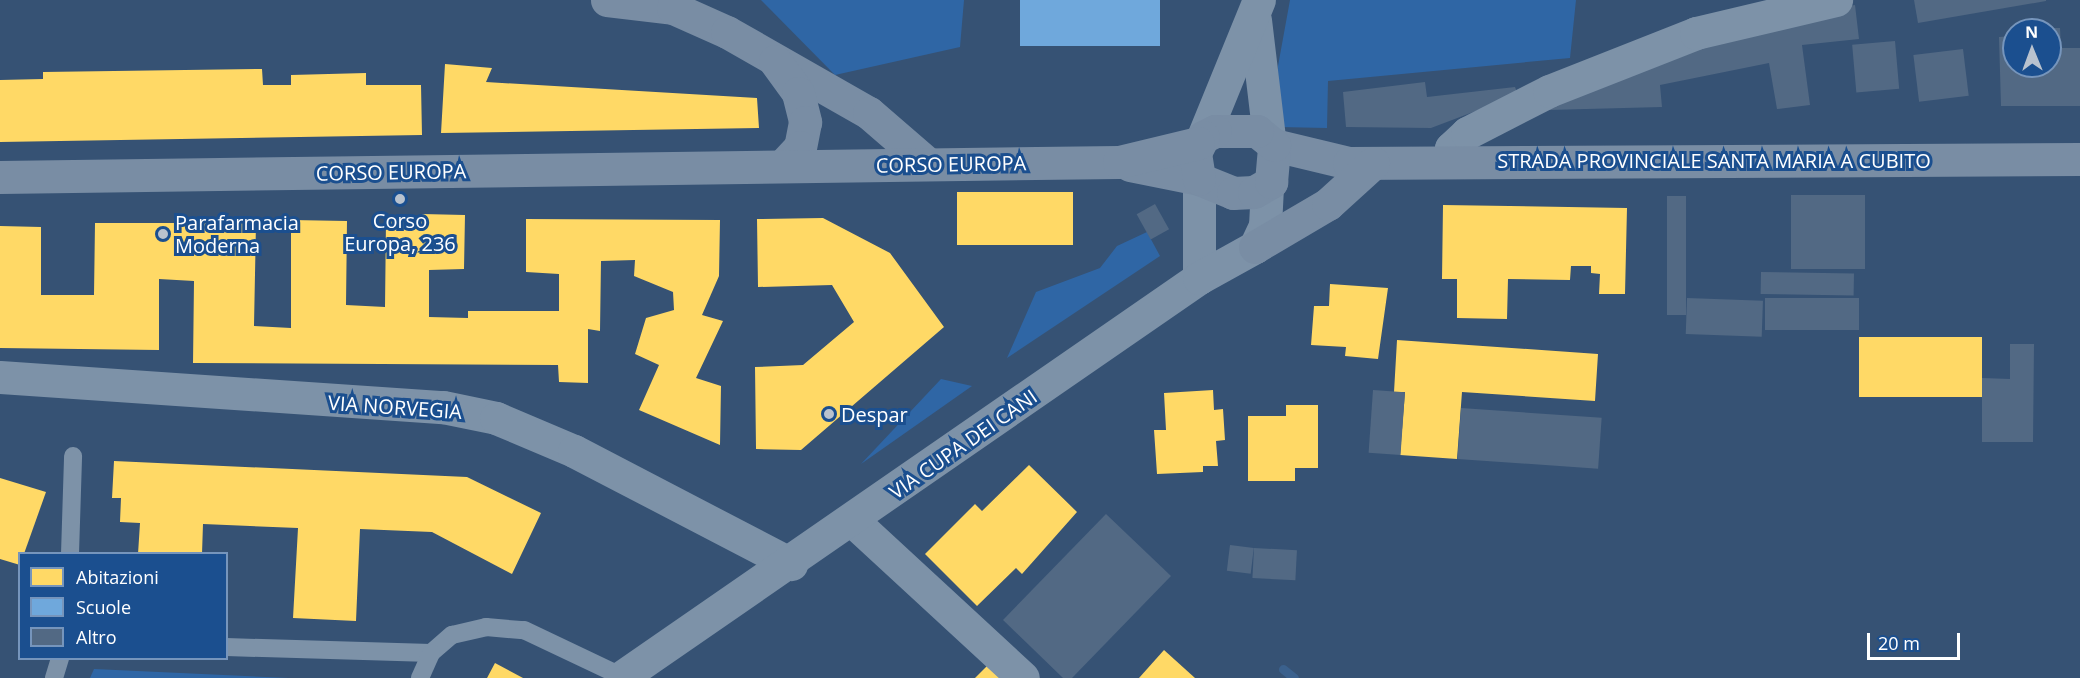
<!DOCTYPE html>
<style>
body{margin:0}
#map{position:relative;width:2080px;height:678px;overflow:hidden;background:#365274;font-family:"Open Sans",sans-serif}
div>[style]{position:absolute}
.green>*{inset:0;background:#2f66a5}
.homes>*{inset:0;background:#ffd966;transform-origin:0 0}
.schools>*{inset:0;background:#6fa8dc;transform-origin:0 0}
.stream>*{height:9px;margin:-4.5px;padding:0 4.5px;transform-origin:4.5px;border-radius:4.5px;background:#3b618d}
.building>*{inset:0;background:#526984;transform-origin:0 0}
.lane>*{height:18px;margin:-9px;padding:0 9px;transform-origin:9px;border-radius:9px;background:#7d92a8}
.street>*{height:33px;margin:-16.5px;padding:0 16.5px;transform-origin:16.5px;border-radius:16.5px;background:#7d92a8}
.secondary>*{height:33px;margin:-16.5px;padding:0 16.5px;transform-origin:16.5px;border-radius:16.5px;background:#798da4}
.dots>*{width:16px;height:16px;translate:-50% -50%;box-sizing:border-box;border:3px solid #1b4f8f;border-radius:50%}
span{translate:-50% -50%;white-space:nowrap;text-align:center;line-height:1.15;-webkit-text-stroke:6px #1b4f8f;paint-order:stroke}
.street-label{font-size:20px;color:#fff}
.poi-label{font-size:20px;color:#fff}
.left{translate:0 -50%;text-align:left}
.legend{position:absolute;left:18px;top:552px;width:210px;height:108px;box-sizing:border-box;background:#1b4f8f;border:2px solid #7695bc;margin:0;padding:8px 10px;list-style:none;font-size:18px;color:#fff}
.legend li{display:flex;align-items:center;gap:12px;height:30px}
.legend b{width:30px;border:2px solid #7695bc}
.north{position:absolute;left:2002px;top:18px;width:60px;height:60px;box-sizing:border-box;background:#1b4f8f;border:2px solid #7695bc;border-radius:50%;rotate:359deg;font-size:16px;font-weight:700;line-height:24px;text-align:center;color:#fff}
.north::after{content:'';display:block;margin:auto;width:21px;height:27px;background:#b9c2ce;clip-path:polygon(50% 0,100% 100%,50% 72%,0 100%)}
.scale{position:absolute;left:1867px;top:633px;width:93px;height:27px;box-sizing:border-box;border:3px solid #fff;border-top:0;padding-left:8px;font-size:18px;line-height:21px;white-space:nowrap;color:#fff;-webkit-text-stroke:4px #1b4f8f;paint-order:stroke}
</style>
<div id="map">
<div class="green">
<i style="clip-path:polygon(761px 0,964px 0,960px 47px,835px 75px)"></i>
<i style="clip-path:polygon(1290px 0,1576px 0,1570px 58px,1328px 81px,1327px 128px,1279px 127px,1278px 66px)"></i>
<i style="clip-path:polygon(1147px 232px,1160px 256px,1007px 358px,1036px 292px,1100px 268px,1117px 246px)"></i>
<i style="clip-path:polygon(941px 379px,972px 386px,861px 464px)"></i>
<i style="clip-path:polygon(94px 669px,289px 678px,90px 678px)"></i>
</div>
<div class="homes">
<i style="clip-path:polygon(445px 64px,492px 68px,486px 82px,757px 98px,759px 128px,441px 133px)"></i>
<i style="clip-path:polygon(262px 69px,263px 85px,291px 85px,291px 75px,366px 73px,366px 85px,421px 85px,422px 135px,0 142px,0 80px,43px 79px,43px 72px)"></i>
<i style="left:957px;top:192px;width:116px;height:53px"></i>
<i style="clip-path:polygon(1443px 205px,1627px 208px,1625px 294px,1599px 294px,1600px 274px,1591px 273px,1591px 266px,1571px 266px,1570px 280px,1508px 279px,1507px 319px,1457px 318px,1457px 279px,1442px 279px)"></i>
<i style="clip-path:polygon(422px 214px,465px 215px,464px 269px,429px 270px,429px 317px,468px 318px,468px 311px,559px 311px,559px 274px,526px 272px,526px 219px,720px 220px,719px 276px,702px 315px,723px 321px,696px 378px,721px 386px,720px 445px,639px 410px,659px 365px,635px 354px,646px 318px,674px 310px,673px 292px,634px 276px,635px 260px,601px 261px,600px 331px,588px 329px,588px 383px,559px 382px,558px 365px,193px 363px,194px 281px,159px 279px,159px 350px,0 348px,0 226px,41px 227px,41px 295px,94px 295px,95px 223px,256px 223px,254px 326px,291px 328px,291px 220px,347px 221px,346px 305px,385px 307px,386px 220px,423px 221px)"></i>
<i style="clip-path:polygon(823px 218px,890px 253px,944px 327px,801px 450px,756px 449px,755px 367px,803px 365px,854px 322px,832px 285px,758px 287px,757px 219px)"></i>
<i style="clip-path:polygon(1330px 284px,1388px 288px,1378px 359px,1345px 356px,1346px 347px,1311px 345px,1314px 306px,1329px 306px)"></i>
<i style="left:1859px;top:337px;width:123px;height:60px"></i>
<i style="clip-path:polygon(1397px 340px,1598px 354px,1595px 401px,1462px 392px,1457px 459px,1400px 455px,1405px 392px,1394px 392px)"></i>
<i style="clip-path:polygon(1213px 390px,1214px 410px,1223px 409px,1225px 440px,1216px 441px,1218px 466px,1203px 466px,1203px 472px,1157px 474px,1154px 430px,1166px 430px,1164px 393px)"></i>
<i style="clip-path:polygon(1286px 405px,1318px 405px,1318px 468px,1295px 468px,1295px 481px,1248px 481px,1248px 416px,1286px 416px)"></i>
<i style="clip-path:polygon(114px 461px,467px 477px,541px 513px,512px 574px,432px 532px,360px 529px,356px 621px,293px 618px,298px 528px,203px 524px,202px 554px,138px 554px,140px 523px,120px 522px,121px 498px,112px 498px)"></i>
<i style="clip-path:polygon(1029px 465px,1077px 512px,1022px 574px,1016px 568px,977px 606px,925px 554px,975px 504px,982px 511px)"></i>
<i style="clip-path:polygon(0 478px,46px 492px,20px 565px,0 559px)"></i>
<i style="clip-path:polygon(1164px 650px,1195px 678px,1139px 678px)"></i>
<i style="clip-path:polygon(495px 663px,523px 678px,487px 678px)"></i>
<i style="clip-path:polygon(988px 665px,1000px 678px,975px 678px)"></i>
</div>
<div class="schools">
<i style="left:1020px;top:0;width:140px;height:46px"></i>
</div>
<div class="stream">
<i style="left:1283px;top:669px;width:14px;rotate:39deg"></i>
</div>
<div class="building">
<i style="clip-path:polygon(1914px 0,2046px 0,2046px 1px,1918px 23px)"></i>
<i style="clip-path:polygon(1855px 5px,1859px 39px,1802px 45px,1810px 105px,1777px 109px,1769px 63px,1660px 85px,1662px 107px,1548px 110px,1548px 96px,1797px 15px)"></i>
<i style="clip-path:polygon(2050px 28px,2060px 28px,2061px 48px,2080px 48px,2080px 106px,2001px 106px,1999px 37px,2014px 36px,2014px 66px,2050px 66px)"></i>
<i style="left:1895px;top:41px;width:48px;height:43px;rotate:85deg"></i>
<i style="left:1963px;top:49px;width:47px;height:50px;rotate:83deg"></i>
<i style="clip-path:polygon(1425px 82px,1427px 97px,1515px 87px,1518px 95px,1431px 128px,1346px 127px,1343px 92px)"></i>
<i style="left:1791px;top:195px;width:74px;height:74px"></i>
<i style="left:1667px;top:196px;width:19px;height:119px"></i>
<i style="left:1155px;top:204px;width:29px;height:21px;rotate:61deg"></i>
<i style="left:1761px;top:272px;width:93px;height:22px;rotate:1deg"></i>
<i style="left:1687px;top:298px;width:76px;height:36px;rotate:2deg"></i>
<i style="left:1765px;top:298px;width:94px;height:32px"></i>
<i style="clip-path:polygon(2010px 344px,2034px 344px,2033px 442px,1982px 442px,1982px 378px,2010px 379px)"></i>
<i style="left:1373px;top:390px;width:32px;height:63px;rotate:4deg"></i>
<i style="left:1461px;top:408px;width:141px;height:51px;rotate:4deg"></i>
<i style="clip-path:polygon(1106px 514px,1171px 576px,1072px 678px,1063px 678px,1003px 620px)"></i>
<i style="left:1230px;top:545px;width:24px;height:26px;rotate:7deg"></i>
<i style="left:1254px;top:548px;width:43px;height:30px;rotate:3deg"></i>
</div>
<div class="lane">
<i style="left:70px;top:554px;width:98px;rotate:-88.2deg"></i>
<i style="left:226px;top:647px;width:205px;rotate:1.7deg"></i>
<i style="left:431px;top:653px;width:28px;rotate:-41deg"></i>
<i style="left:452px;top:635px;width:35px;rotate:-13deg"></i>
<i style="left:486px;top:627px;width:38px;rotate:5deg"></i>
<i style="left:524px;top:630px;width:107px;rotate:25.4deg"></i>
<i style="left:54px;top:678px;width:21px;rotate:-73deg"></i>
<i style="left:420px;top:678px;width:27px;rotate:-66deg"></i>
</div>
<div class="street">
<i style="left:1255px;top:20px;width:119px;rotate:83.2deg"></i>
<i style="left:1203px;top:137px;width:148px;rotate:-67.8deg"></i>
<i style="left:1449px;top:161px;width:13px;rotate:-81deg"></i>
<i style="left:1451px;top:148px;width:22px;rotate:-43deg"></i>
<i style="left:1467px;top:133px;width:92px;rotate:-27.1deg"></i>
<i style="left:1549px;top:91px;width:158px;rotate:-21.5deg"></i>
<i style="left:1696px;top:33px;width:144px;rotate:-13.3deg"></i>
<i style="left:1199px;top:278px;width:99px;rotate:-90deg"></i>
<i style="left:0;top:377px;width:444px;rotate:3.9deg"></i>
<i style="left:443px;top:407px;width:54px;rotate:11.7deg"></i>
<i style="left:496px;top:418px;width:85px;rotate:22.9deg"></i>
<i style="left:574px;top:451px;width:245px;rotate:27.5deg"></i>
<i style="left:853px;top:521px;width:231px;rotate:42.7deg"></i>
<i style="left:620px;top:678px;width:704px;rotate:-34.64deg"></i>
<i style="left:1199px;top:278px;width:64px;rotate:-29deg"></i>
<i style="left:1255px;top:247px;width:23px;rotate:-65deg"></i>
<i style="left:1265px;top:226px;width:40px;rotate:-87.1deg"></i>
</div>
<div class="secondary">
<i style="left:607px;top:0;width:66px;rotate:6.9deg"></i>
<i style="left:673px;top:8px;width:59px;rotate:24deg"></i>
<i style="left:727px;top:32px;width:163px;rotate:29.7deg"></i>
<i style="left:869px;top:113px;width:78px;rotate:40.8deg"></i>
<i style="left:775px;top:61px;width:39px;rotate:54deg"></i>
<i style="left:798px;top:93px;width:30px;rotate:76deg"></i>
<i style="left:805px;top:122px;width:25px;rotate:101deg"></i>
<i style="left:800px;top:147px;width:26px;rotate:133deg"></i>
<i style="left:1274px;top:145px;width:77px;rotate:13.5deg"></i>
<i style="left:1349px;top:163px;width:731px;rotate:-0.31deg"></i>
<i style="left:1130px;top:165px;width:70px;rotate:11.5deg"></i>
<i style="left:1199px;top:179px;width:37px;rotate:22deg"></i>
<i style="left:1233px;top:193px;width:21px;rotate:-3deg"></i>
<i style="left:1254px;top:192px;width:20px;rotate:-30deg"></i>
<i style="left:1271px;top:182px;width:37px;rotate:-85deg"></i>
<i style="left:1274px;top:145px;width:22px;rotate:-141deg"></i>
<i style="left:1257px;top:131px;width:42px;rotate:180deg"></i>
<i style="left:1215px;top:131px;width:13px;rotate:153deg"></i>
<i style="left:1203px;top:137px;width:18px;rotate:117deg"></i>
<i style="left:1195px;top:153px;width:26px;rotate:81deg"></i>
<i style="left:0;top:177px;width:1119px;rotate:-0.77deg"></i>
<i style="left:1119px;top:162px;width:81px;rotate:-13.5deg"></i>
<i style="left:1255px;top:247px;width:85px;rotate:-30.5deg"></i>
<i style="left:1328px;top:204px;width:61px;rotate:-42.3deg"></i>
</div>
<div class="dots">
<i style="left:400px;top:199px;background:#b9c2ce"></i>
<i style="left:163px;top:234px;background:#b9c2ce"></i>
<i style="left:829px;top:414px;background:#b9c2ce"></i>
</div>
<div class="street-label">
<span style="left:1714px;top:160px">STRADA PROVINCIALE SANTA MARIA A CUBITO</span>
<span style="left:951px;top:164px;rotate:-1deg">CORSO EUROPA</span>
<span style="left:391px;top:172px;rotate:-1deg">CORSO EUROPA</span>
<span style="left:395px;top:407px;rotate:4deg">VIA NORVEGIA</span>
<span style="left:963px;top:444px;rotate:-35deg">VIA CUPA DEI CANI</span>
</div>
<div class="poi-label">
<span style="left:400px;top:232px">Corso<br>Europa, 236</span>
<span class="left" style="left:175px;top:234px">Parafarmacia<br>Moderna</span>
<span class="left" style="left:841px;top:414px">Despar</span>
</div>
<ul class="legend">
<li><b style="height:16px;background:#ffd966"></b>Abitazioni</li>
<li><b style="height:16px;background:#6fa8dc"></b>Scuole</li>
<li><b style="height:16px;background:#526984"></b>Altro</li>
</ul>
<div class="north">N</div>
<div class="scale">20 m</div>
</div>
